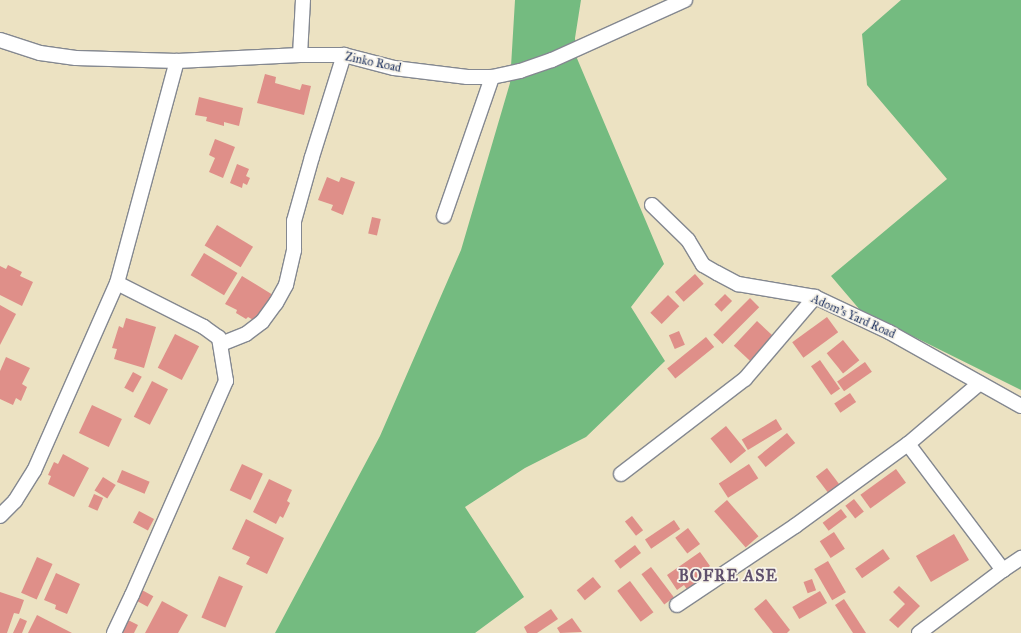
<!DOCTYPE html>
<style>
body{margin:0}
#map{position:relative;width:1021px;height:633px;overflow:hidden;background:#ece2c2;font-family:"IM FELL Great Primer",serif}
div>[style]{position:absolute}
.forest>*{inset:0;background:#74bb80}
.building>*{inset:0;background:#df8f89;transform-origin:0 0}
.roads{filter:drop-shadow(1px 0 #848890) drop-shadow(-1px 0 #848890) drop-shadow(0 1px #848890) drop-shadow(0 -1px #848890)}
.street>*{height:14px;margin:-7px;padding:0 7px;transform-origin:7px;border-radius:7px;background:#fff}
span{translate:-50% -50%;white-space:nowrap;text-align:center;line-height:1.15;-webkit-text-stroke:3.5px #f7f3e8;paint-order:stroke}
.street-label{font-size:12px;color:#1b2f5e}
.district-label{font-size:16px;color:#60516d;font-weight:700;letter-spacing:1px}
</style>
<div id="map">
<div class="forest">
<i style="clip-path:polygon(515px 0,581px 0,575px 38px,576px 56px,664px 264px,631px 307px,665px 361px,586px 437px,525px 468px,465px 507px,524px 597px,475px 633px,275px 633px,380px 436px,461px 250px,510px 83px)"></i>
<i style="clip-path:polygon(901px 0,1021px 0,1021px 390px,860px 310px,831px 276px,947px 179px,867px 85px,862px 34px)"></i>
</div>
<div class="building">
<i style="clip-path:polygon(265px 74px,276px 77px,275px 83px,300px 90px,302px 84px,311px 86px,304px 115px,257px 103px)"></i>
<i style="clip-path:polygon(199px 97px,243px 108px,239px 126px,224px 122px,224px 126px,206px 121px,207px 117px,195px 115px)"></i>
<i style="clip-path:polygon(215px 139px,235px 147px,223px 178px,209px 172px,215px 158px,209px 155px)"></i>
<i style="clip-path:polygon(237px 164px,249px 169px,246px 176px,250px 178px,247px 185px,243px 183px,242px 188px,230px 183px)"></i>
<i style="clip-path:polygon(327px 177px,339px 182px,341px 177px,355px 182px,343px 215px,331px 210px,333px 205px,318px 200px)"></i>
<i style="left:372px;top:217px;width:9px;height:17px;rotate:13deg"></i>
<i style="left:217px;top:225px;width:42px;height:24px;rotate:31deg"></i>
<i style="left:204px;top:253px;width:39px;height:26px;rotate:31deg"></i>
<i style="clip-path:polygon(8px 265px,22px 272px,20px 276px,33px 282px,22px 306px,0 295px,0 266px,6px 269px)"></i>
<i style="left:695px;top:274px;width:13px;height:27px;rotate:48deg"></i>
<i style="clip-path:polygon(242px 276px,273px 295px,257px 322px,248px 317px,246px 319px,236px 313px,237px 310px,225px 304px)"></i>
<i style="left:725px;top:294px;width:10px;height:15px;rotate:45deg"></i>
<i style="left:668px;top:295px;width:16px;height:25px;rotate:45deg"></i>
<i style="left:750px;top:298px;width:13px;height:52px;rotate:45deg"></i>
<i style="clip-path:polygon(0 305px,16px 314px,0 345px)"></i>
<i style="left:827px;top:317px;width:19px;height:43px;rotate:54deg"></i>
<i style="clip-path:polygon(126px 318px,156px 327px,144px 368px,114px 359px,117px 349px,112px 348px,119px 326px,123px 328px)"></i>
<i style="left:757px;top:321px;width:22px;height:34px;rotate:43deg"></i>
<i style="left:679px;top:331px;width:15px;height:11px;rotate:67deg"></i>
<i style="left:175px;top:334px;width:27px;height:38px;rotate:27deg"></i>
<i style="left:706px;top:337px;width:13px;height:50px;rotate:51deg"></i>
<i style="left:843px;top:340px;width:26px;height:21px;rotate:51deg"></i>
<i style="clip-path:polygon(6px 357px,30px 368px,22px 384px,27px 387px,21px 401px,16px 398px,13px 405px,0 399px,0 371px)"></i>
<i style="left:820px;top:360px;width:35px;height:11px;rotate:55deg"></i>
<i style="left:865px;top:362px;width:12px;height:34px;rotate:55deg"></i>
<i style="left:133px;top:372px;width:10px;height:18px;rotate:29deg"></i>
<i style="left:152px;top:381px;width:18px;height:40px;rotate:27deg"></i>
<i style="left:850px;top:393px;width:11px;height:19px;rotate:56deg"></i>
<i style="left:92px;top:405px;width:33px;height:31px;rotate:25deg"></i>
<i style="left:776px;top:419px;width:12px;height:40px;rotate:59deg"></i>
<i style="left:726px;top:426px;width:32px;height:20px;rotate:51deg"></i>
<i style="left:787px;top:433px;width:13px;height:38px;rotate:51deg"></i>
<i style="clip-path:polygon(63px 454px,89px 468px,74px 497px,48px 484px,51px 476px,48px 475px,54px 462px,58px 464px)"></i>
<i style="left:242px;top:464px;width:23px;height:29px;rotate:25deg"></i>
<i style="left:749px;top:464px;width:17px;height:36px;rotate:57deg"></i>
<i style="left:827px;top:468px;width:21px;height:14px;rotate:53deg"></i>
<i style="left:896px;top:469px;width:17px;height:44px;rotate:54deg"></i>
<i style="left:122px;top:470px;width:30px;height:13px;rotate:23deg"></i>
<i style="left:103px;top:477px;width:15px;height:16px;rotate:32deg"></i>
<i style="clip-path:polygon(269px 479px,292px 490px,287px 501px,290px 503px,283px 518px,280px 516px,276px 524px,253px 512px)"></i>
<i style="left:94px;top:494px;width:10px;height:14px;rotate:24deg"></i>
<i style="left:854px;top:499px;width:16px;height:11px;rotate:52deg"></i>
<i style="left:727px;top:500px;width:48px;height:17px;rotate:49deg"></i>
<i style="left:841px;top:509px;width:10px;height:23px;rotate:53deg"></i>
<i style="left:139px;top:511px;width:17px;height:13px;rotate:28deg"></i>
<i style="left:632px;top:516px;width:18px;height:9px;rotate:52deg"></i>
<i style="clip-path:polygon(246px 519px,284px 538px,267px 574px,246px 564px,250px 557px,232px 549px)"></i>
<i style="left:674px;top:520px;width:11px;height:35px;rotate:56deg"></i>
<i style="left:688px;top:528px;width:20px;height:16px;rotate:53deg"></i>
<i style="left:834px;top:532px;width:20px;height:17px;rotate:57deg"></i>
<i style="left:954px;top:534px;width:30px;height:44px;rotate:60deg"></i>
<i style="left:635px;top:545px;width:10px;height:26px;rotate:53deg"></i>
<i style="left:883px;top:549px;width:12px;height:34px;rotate:55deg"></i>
<i style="clip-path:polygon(700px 552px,710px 566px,697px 576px,701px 582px,688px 591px,684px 585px,677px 590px,667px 575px)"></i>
<i style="left:37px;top:557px;width:17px;height:39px;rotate:24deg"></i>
<i style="left:828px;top:561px;width:36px;height:16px;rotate:60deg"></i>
<i style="left:651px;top:567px;width:38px;height:12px;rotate:53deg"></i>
<i style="clip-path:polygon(56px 573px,80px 584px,67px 614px,55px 609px,56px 605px,44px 600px)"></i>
<i style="left:219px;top:576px;width:26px;height:45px;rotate:23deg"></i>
<i style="left:593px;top:577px;width:13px;height:21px;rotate:51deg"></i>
<i style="left:812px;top:579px;width:12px;height:9px;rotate:70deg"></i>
<i style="left:630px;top:581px;width:39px;height:16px;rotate:53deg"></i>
<i style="clip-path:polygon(899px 586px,920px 606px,898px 628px,889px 620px,905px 604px,893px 592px)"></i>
<i style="left:142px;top:590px;width:13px;height:12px;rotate:29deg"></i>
<i style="left:820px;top:591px;width:14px;height:32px;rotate:60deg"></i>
<i style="clip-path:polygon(0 592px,24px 600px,19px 614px,14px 613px,7px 633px,0 633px)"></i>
<i style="clip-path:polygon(766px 599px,790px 630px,787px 633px,773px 633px,754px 609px)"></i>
<i style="clip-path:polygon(844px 599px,866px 633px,853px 633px,835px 605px)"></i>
<i style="clip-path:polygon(162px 601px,188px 615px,178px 633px,145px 633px)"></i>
<i style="clip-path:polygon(551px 609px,558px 619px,537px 633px,527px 633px,524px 627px)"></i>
<i style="clip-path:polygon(37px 615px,72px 633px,28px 633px)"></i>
<i style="clip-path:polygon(20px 618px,27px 621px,22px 633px,13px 633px)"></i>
<i style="clip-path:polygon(572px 618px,582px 632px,560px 633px,557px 628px)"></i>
<i style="clip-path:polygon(128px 620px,138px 625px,134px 633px,121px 633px)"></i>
</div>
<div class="roads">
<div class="street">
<i style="left:0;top:40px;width:42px;rotate:18deg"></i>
<i style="left:40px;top:53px;width:36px;rotate:8deg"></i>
<i style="left:76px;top:58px;width:101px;rotate:1.7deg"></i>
<i style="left:177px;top:61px;width:123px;rotate:-2.8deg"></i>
<i style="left:300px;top:55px;width:44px"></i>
<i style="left:344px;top:55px;width:52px;rotate:14.6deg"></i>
<i style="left:394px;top:68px;width:74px;rotate:7deg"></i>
<i style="left:467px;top:77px;width:25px"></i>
<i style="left:492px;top:77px;width:29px;rotate:-12deg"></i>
<i style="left:520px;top:71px;width:34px;rotate:-19deg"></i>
<i style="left:552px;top:60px;width:146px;rotate:-24.3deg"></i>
<i style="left:300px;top:55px;width:55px;rotate:-86.9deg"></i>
<i style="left:652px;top:205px;width:50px;rotate:44.2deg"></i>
<i style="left:688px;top:240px;width:29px;rotate:59deg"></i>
<i style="left:703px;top:265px;width:16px;rotate:30deg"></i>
<i style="left:717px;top:273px;width:24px;rotate:28deg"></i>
<i style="left:738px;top:284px;width:78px;rotate:9.6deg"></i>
<i style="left:815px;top:297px;width:82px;rotate:25.3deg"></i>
<i style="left:889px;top:332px;width:151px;rotate:29.3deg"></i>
<i style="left:444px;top:216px;width:147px;rotate:-70.9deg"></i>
<i style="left:221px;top:344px;width:27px;rotate:-22deg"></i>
<i style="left:246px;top:334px;width:20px;rotate:-37deg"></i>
<i style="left:262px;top:322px;width:24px;rotate:-54deg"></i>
<i style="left:276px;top:303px;width:21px;rotate:-61deg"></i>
<i style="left:286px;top:285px;width:36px;rotate:-77deg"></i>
<i style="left:294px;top:250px;width:29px;rotate:-90deg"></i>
<i style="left:294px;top:221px;width:66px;rotate:-74.3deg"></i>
<i style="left:312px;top:157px;width:107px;rotate:-72.6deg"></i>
<i style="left:908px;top:444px;width:94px;rotate:-40.3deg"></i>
<i style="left:621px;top:474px;width:156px;rotate:-37.5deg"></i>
<i style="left:745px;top:379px;width:108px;rotate:-49.5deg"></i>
<i style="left:0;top:516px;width:21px;rotate:-45deg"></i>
<i style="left:15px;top:501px;width:36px;rotate:-58deg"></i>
<i style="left:34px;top:471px;width:206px;rotate:-66.2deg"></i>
<i style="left:117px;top:283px;width:230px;rotate:-74.9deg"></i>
<i style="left:677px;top:605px;width:142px;rotate:-33.8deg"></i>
<i style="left:795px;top:526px;width:140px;rotate:-36deg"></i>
<i style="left:908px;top:444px;width:158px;rotate:53deg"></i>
<i style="left:1003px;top:570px;width:22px;rotate:-34deg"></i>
<i style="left:114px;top:633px;width:42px;rotate:-64.7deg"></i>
<i style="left:132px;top:595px;width:234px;rotate:-66.3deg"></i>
<i style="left:226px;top:381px;width:44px;rotate:-99.2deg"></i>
<i style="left:219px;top:338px;width:19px;rotate:-144deg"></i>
<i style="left:204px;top:327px;width:97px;rotate:-153.2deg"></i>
<i style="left:919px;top:633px;width:105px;rotate:-36.9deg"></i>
</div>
</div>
<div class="street-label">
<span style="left:373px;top:63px;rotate:12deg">Zinko Road</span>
<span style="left:853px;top:317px;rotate:24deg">Adom's Yard Road</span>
</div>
<div class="district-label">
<span style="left:728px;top:576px">BOFRE ASE</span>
</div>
</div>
